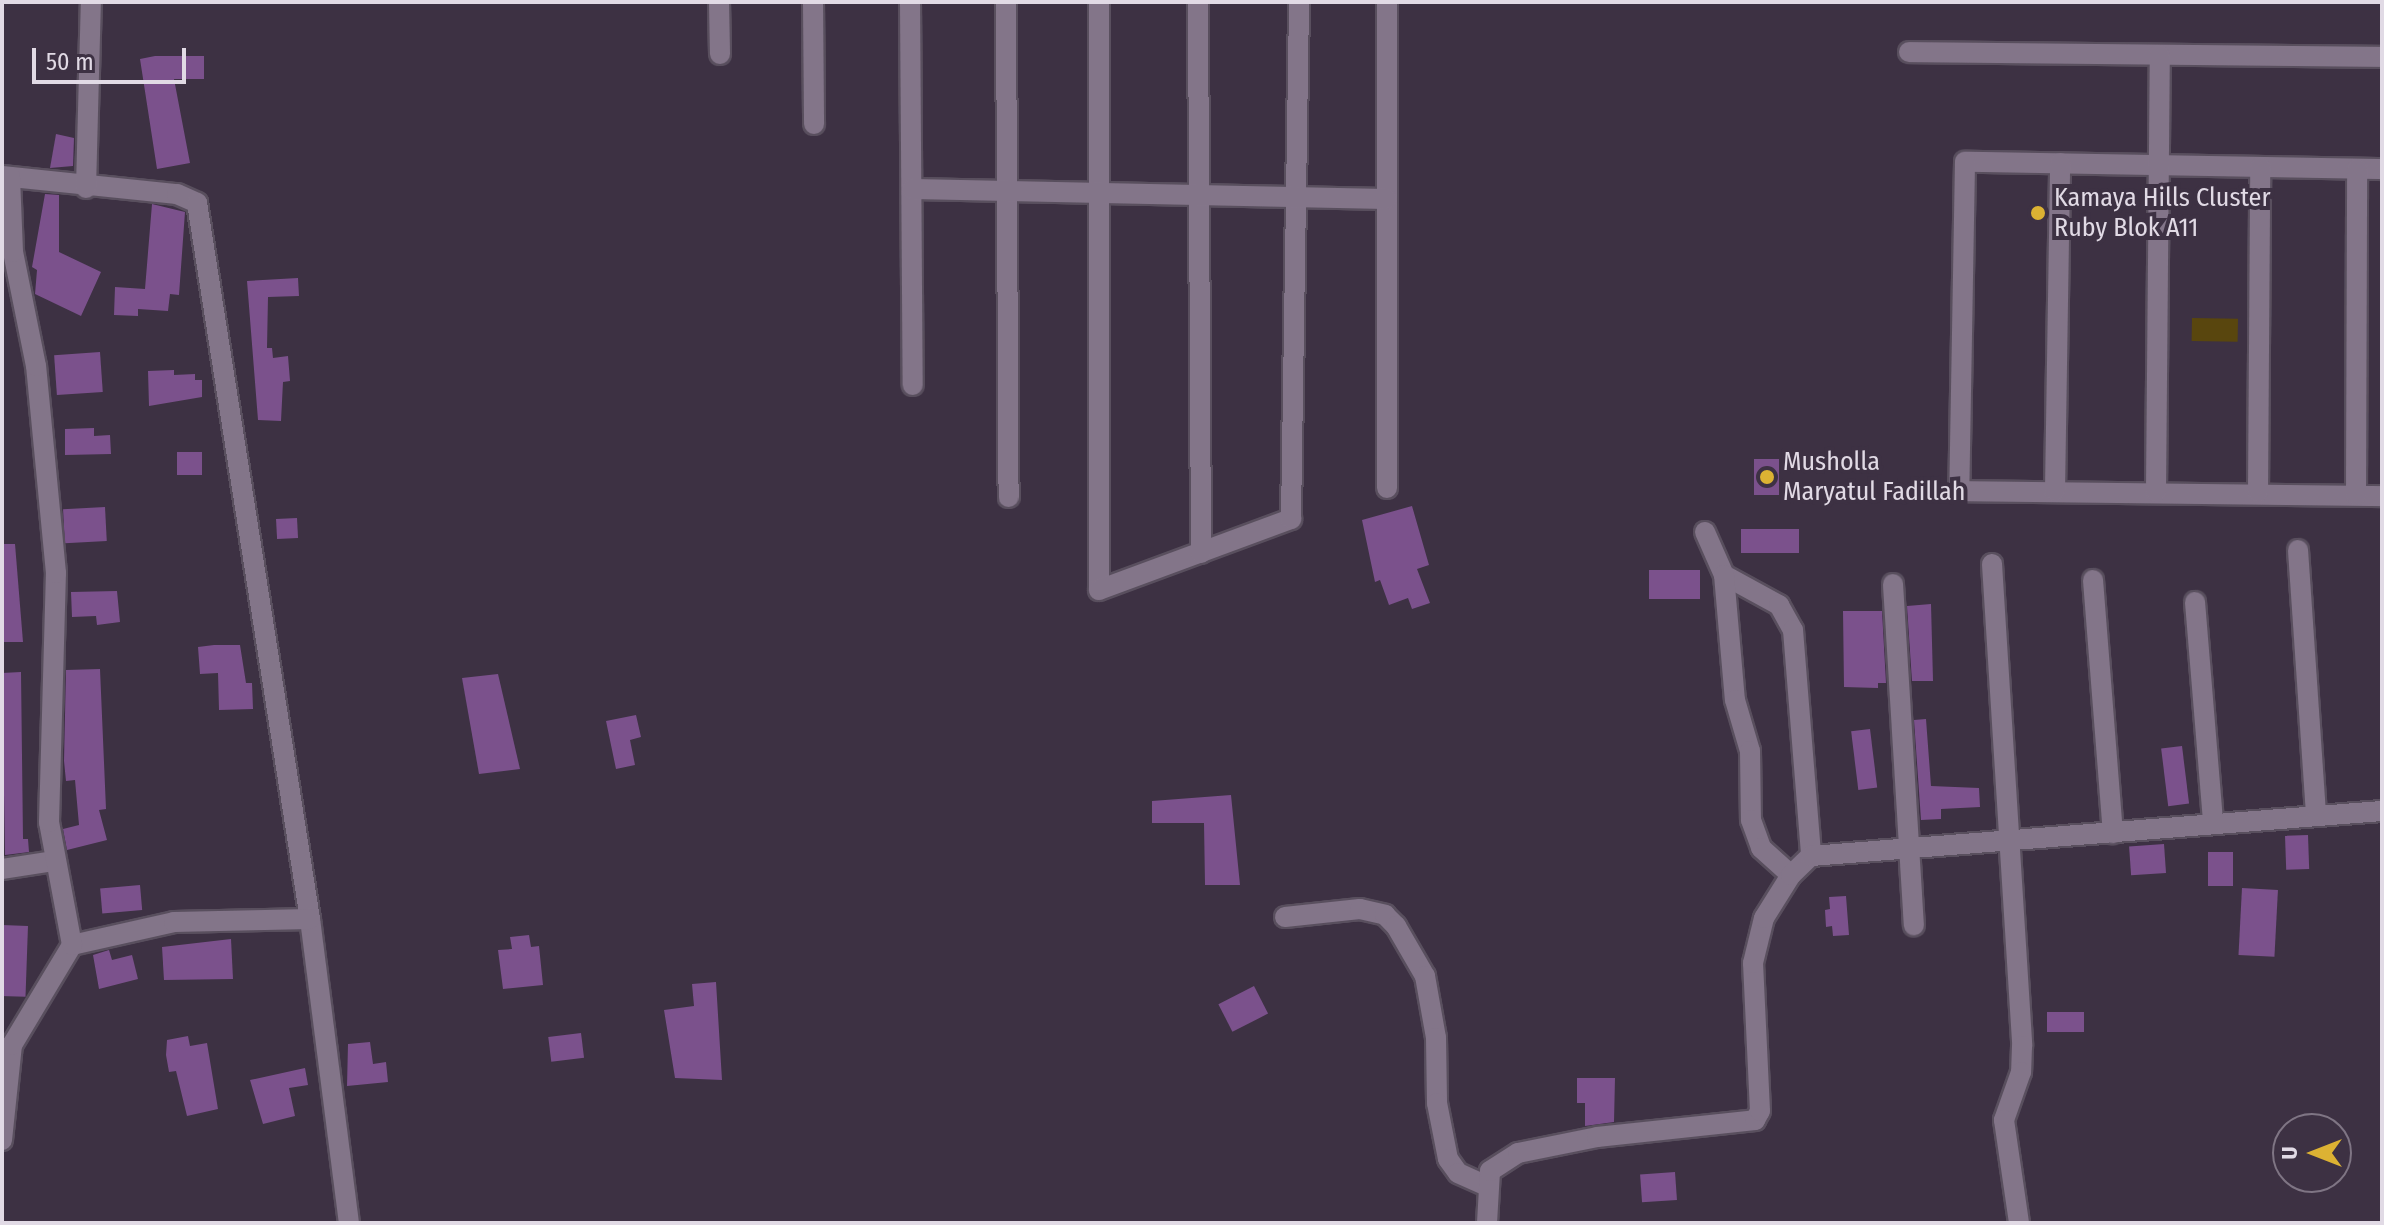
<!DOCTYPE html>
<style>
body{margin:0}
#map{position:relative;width:2384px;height:1225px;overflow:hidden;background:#3d3143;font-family:"Fira Sans Condensed",sans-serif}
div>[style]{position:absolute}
.green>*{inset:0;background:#59460e;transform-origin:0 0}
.building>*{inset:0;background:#7b518c;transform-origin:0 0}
.roads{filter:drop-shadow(2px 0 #594f5e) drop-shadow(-2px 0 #594f5e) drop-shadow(0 2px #594f5e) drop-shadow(0 -2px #594f5e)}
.minor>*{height:20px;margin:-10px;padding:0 10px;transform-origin:10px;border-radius:10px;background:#837589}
.dots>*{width:22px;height:22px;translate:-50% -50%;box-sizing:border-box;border:4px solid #3d3143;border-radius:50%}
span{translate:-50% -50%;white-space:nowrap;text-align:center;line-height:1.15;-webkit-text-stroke:8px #3d3143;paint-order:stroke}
.poi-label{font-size:26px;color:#e1dae5}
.left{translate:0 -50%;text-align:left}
.frame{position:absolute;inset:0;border:4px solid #e1dae5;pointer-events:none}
.north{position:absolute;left:2272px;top:1113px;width:80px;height:80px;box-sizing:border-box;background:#3d3143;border:2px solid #7f7584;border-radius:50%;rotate:270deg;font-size:22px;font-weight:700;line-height:32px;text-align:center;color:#e1dae5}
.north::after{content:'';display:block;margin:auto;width:28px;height:36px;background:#dcb233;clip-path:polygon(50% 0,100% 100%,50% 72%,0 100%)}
.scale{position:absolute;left:32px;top:48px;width:154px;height:36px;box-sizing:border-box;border:4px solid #e1dae5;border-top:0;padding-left:10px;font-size:24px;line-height:28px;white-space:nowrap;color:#e1dae5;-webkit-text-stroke:6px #3d3143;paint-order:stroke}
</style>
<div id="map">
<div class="green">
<i style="left:2192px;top:318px;width:46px;height:23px;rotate:1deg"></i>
</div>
<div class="building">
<i style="clip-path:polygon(155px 56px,204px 56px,204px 79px,174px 79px,190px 163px,157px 169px,140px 59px)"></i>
<i style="clip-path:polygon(56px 134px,74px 138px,73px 166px,50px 168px)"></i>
<i style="clip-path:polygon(45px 194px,59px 195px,59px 252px,101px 272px,81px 316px,35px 294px,37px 270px,32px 267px)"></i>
<i style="clip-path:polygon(152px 204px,185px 212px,179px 295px,170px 294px,168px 311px,138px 309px,138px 316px,114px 315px,115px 287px,145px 289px)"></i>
<i style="clip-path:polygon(298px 278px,299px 296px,268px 297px,267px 348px,272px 348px,273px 358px,288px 356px,290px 381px,283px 382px,281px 421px,258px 420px,247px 281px)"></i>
<i style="left:100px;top:352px;width:40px;height:46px;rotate:86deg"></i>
<i style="clip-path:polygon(174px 370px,174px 375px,195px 374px,195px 380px,202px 380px,202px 397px,149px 406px,148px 371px)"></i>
<i style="clip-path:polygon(94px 428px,94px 436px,110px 435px,111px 454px,65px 455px,65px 429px)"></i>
<i style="left:177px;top:452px;width:25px;height:23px"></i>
<i style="left:1754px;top:459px;width:25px;height:36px"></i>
<i style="clip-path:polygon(1412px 506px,1429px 565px,1417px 569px,1430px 603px,1412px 609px,1408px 598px,1389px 605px,1380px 580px,1375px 582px,1362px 520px)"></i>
<i style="left:105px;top:507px;width:34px;height:42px;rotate:87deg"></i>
<i style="left:297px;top:518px;width:20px;height:21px;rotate:87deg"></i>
<i style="left:1799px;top:529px;width:24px;height:58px;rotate:90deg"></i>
<i style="clip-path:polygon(2px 544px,15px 544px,23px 642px,2px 642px)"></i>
<i style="left:1649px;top:570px;width:51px;height:29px"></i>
<i style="clip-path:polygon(117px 591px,120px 622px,97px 625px,96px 616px,72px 617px,71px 592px)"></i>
<i style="clip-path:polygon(1931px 604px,1933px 681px,1912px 681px,1907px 606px)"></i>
<i style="clip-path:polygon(1843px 611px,1882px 611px,1886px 683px,1878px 683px,1878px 688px,1844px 687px)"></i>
<i style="clip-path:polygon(214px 645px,240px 645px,246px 683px,252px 683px,253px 709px,219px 710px,218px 673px,200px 674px,198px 647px)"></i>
<i style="clip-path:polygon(100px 669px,106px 809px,99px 810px,107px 840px,67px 850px,63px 829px,79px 825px,75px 780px,66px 781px,64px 761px,66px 670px)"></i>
<i style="clip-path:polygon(21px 672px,23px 839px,28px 839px,29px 852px,5px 855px,2px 673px)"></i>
<i style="clip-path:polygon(498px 674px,520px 769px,479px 774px,462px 678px)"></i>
<i style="clip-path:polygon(636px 715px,641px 737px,630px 740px,635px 765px,616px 769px,606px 721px)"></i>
<i style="clip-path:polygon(1926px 719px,1931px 786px,1979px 788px,1980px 807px,1941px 809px,1941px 819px,1921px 820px,1914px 720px)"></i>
<i style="left:1870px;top:729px;width:59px;height:19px;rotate:83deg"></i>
<i style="left:2182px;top:746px;width:58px;height:21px;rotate:83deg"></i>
<i style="clip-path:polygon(1231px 795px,1240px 885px,1205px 885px,1204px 823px,1152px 823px,1152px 801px)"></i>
<i style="left:2308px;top:835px;width:34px;height:23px;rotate:88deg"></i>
<i style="left:2164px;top:844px;width:29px;height:35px;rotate:86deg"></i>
<i style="left:2208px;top:852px;width:25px;height:34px"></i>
<i style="left:140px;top:885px;width:25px;height:40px;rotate:85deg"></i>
<i style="left:2242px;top:888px;width:36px;height:67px;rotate:3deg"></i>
<i style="clip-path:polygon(1846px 896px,1849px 935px,1833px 936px,1832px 926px,1826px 927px,1825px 910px,1830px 909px,1829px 897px)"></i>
<i style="left:2px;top:925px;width:26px;height:71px;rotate:2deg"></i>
<i style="clip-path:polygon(529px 935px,531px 947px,539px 946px,543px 985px,503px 989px,498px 950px,512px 949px,510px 937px)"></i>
<i style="clip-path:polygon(231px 939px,233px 979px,164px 980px,162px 947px)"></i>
<i style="clip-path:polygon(109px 950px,112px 960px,132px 955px,138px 979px,99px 989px,93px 955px)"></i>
<i style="clip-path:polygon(716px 982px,722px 1080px,675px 1078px,664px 1010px,694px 1006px,692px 984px)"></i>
<i style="left:1254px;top:986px;width:31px;height:40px;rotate:63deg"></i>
<i style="left:2047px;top:1012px;width:37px;height:20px"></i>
<i style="left:581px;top:1033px;width:25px;height:33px;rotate:83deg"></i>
<i style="clip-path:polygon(188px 1036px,190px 1046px,207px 1043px,218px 1109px,187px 1116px,176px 1071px,169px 1072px,166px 1055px,167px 1040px)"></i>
<i style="clip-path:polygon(370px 1042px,373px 1064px,386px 1062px,388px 1082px,347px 1086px,348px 1044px)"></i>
<i style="clip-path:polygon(305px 1068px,308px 1085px,289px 1088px,295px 1116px,263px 1124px,250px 1080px)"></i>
<i style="clip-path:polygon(1577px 1078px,1615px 1078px,1614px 1122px,1585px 1126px,1585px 1103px,1577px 1103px)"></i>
<i style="left:1675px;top:1172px;width:28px;height:35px;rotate:86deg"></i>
</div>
<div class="roads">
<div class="minor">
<i style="left:719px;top:2px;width:52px;rotate:88.9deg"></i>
<i style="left:813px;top:2px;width:122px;rotate:89.5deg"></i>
<i style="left:910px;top:2px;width:383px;rotate:89.6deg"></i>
<i style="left:1006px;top:2px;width:495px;rotate:89.7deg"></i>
<i style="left:1099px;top:2px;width:588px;rotate:90deg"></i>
<i style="left:1099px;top:590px;width:205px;rotate:-20.3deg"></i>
<i style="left:1291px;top:519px;width:517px;rotate:-89.11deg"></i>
<i style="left:1198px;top:2px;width:551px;rotate:89.69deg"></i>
<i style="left:1387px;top:2px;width:486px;rotate:90deg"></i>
<i style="left:1909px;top:52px;width:473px;rotate:0.6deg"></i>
<i style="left:2382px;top:169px;width:417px;rotate:-179deg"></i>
<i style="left:1965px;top:162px;width:329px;rotate:91deg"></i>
<i style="left:1959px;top:491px;width:423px;rotate:0.7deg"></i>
<i style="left:2px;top:176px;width:176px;rotate:5.9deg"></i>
<i style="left:177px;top:194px;width:22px;rotate:24deg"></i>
<i style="left:197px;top:203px;width:725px;rotate:81.03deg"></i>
<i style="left:310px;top:919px;width:306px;rotate:82.7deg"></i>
<i style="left:86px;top:188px;width:186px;rotate:-88.5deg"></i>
<i style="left:912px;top:189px;width:475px;rotate:1.2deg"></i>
<i style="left:2055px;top:491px;width:328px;rotate:-89.1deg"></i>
<i style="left:2156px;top:492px;width:437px;rotate:-89.5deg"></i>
<i style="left:2258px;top:492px;width:325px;rotate:-89.6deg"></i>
<i style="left:2356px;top:495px;width:326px;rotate:-89.8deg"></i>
<i style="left:1705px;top:532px;width:47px;rotate:66.2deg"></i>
<i style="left:1724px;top:575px;width:63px;rotate:28.6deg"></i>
<i style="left:1779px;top:605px;width:29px;rotate:61deg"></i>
<i style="left:1793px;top:630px;width:227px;rotate:85.4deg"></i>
<i style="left:2298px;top:550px;width:265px;rotate:86.1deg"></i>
<i style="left:1992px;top:564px;width:483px;rotate:86.4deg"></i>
<i style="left:2022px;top:1046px;width:26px;rotate:92deg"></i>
<i style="left:2021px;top:1072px;width:51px;rotate:109.5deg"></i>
<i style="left:2004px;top:1120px;width:104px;rotate:81.7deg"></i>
<i style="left:1724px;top:575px;width:125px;rotate:85deg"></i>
<i style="left:1735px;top:700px;width:53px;rotate:73.6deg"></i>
<i style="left:1750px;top:751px;width:69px;rotate:89.2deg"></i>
<i style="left:1751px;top:820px;width:30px;rotate:70deg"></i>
<i style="left:1761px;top:848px;width:40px;rotate:42deg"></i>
<i style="left:2093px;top:580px;width:254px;rotate:85.5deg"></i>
<i style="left:1893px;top:584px;width:342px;rotate:86.5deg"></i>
<i style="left:2195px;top:602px;width:221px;rotate:85.3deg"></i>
<i style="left:2px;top:869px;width:53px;rotate:-8.7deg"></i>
<i style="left:1285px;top:917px;width:75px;rotate:-6.1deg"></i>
<i style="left:1360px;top:909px;width:26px;rotate:13deg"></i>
<i style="left:1385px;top:915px;width:16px;rotate:45deg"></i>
<i style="left:1396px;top:926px;width:58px;rotate:59.9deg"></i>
<i style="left:1425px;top:976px;width:63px;rotate:79.9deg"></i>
<i style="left:1436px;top:1038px;width:65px;rotate:89.1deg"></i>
<i style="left:1437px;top:1103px;width:57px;rotate:78.9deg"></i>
<i style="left:1448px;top:1159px;width:17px;rotate:54deg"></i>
<i style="left:1458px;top:1173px;width:32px;rotate:24deg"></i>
<i style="left:72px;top:945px;width:105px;rotate:-12.7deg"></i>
<i style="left:174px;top:922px;width:136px;rotate:-1.3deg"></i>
<i style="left:2px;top:1140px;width:96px;rotate:-84deg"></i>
<i style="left:12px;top:1045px;width:117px;rotate:-59deg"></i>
<i style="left:72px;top:945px;width:125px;rotate:-100.6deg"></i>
<i style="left:49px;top:822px;width:249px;rotate:-88.4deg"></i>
<i style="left:56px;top:573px;width:208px;rotate:-95.5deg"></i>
<i style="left:36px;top:366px;width:116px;rotate:-101.4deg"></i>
<i style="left:13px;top:252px;width:75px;rotate:-92.3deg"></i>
<i style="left:1487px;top:1223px;width:52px;rotate:-86.7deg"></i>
<i style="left:1490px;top:1171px;width:33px;rotate:-33deg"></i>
<i style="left:1518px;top:1153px;width:81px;rotate:-11.4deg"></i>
<i style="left:1597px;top:1137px;width:159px;rotate:-6.1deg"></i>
<i style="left:1755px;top:1120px;width:10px;rotate:-61deg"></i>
<i style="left:1760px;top:1111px;width:148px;rotate:-92.7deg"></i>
<i style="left:1753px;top:963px;width:46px;rotate:-76.3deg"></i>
<i style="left:1764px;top:918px;width:51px;rotate:-57.9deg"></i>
<i style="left:1791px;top:875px;width:28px;rotate:-44deg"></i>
<i style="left:1811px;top:856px;width:573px;rotate:-4.51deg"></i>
</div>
</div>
<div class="dots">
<i style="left:2038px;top:213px;background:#dcb233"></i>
<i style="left:1767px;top:477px;background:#dcb233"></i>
</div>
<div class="poi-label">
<span class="left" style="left:2054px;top:213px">Kamaya Hills Cluster<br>Ruby Blok A11</span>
<span class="left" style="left:1783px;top:477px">Musholla<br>Maryatul Fadillah</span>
</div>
<div class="frame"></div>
<div class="north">U</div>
<div class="scale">50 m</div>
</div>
